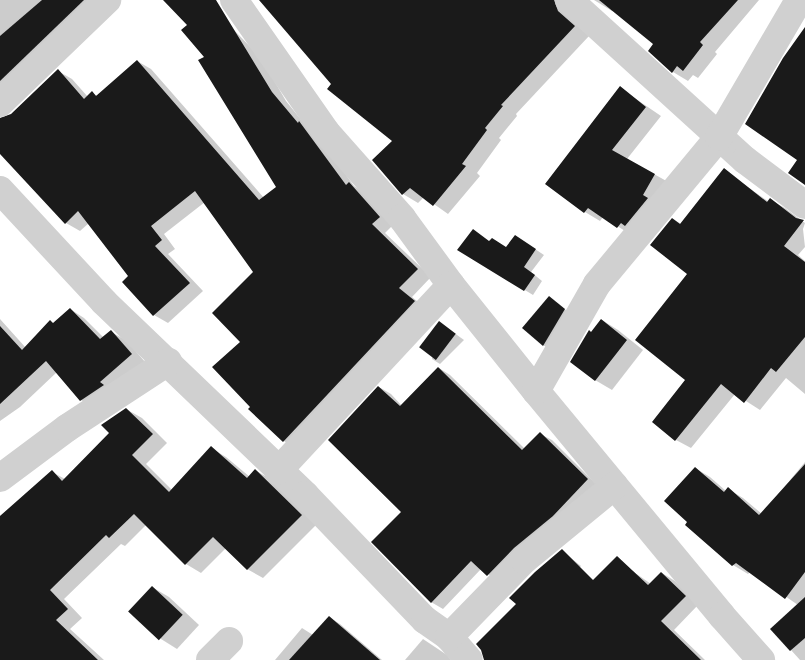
<!DOCTYPE html>
<style>
body{margin:0}
#map{position:relative;width:805px;height:660px;overflow:hidden;background:#fff;font-family:Poppins,sans-serif}
div>[style]{position:absolute}
.shadow>*{inset:0;background:#0003}
.building>*{inset:0;background:#1a1a1a;transform-origin:0 0}
.minor>*{height:28px;margin:-14px;padding:0 14px;transform-origin:14px;border-radius:14px;background:#d0d0d0}
span{translate:-50% -50%;white-space:nowrap;text-align:center;line-height:1.15;-webkit-text-stroke:5px #fff;paint-order:stroke}
</style>
<div id="map">
<div class="shadow">
<i style="clip-path:polygon(0 0,109px 0,0 105px)"></i>
<i style="clip-path:polygon(164px 0,205px 0,261px 58px,286px 101px,307px 127px,314px 131px,354px 186px,363px 192px,393px 225px,385px 233px,431px 277px,412px 297px,428px 310px,298px 450px,284px 441px,249px 409px,251px 407px,242px 342px,255px 272px,205px 202px,164px 234px,175px 249px,168px 254px,203px 291px,168px 323px,154px 315px,123px 282px,130px 276px,89px 223px,80px 231px,66px 223px,0 153px,0 118px,11px 116px,58px 71px,72px 79px,88px 97px,92px 93px,98px 96px,137px 61px,151px 69px,264px 198px,278px 188px,189px 26px)"></i>
<i style="clip-path:polygon(269px 0,572px 0,589px 36px,516px 114px,517px 116px,499px 138px,501px 140px,477px 173px,480px 176px,448px 214px,424px 197px,418px 203px,403px 194px,394px 141px,332px 84px)"></i>
<i style="clip-path:polygon(594px 0,759px 0,715px 52px,717px 54px,698px 78px,693px 75px,688px 81px,673px 72px,650px 51px,655px 44px,613px 10px,612px 11px)"></i>
<i style="clip-path:polygon(620px 88px,661px 116px,627px 159px,670px 183px,633px 236px,603px 217px,600px 221px,585px 212px)"></i>
<i style="clip-path:polygon(724px 170px,769px 202px,770px 200px,785px 208px,805px 223px,803px 229px,805px 247px,798px 255px,805px 261px,805px 394px,786px 378px,760px 410px,735px 394px,691px 448px,676px 440px,686px 380px,689px 274px,673px 219px,681px 224px)"></i>
<i style="clip-path:polygon(523px 241px,544px 255px,531px 272px,542px 281px,533px 295px,459px 250px,490px 242px,506px 248px)"></i>
<i style="clip-path:polygon(549px 297px,572px 315px,551px 350px,543px 345px)"></i>
<i style="clip-path:polygon(70px 309px,84px 318px,104px 338px,111px 332px,126px 340px,146px 363px,96px 408px,81px 400px,57px 372px,20px 407px,0 421px,0 319px,26px 348px)"></i>
<i style="clip-path:polygon(602px 320px,618px 330px,643px 350px,612px 390px,595px 380px,592px 333px)"></i>
<i style="clip-path:polygon(439px 322px,464px 340px,440px 364px,432px 359px)"></i>
<i style="clip-path:polygon(439px 368px,450px 375px,525px 449px,540px 434px,552px 440px,599px 487px,499px 582px,481px 569px,443px 609px,431px 602px,403px 512px,379px 387px,391px 394px,402px 406px)"></i>
<i style="clip-path:polygon(126px 409px,142px 418px,167px 443px,146px 464px,172px 490px,211px 448px,226px 457px,250px 477px,255px 470px,270px 479px,317px 524px,263px 578px,247px 569px,226px 548px,201px 573px,186px 564px,146px 525px,125px 546px,121px 544px,64px 599px,82px 618px,70px 629px,104px 660px,0 660px,0 516px,52px 472px,65px 479px,111px 433px)"></i>
<i style="clip-path:polygon(805px 462px,805px 660px,800px 660px,772px 629px,798px 605px,750px 572px,748px 574px,733px 565px,687px 525px,695px 468px,710px 477px,726px 491px,728px 489px,743px 498px,762px 514px)"></i>
<i style="clip-path:polygon(562px 551px,581px 566px,535px 618px)"></i>
<i style="clip-path:polygon(631px 570px,651px 584px,662px 573px,675px 581px,698px 605px,674px 630px,705px 660px,552px 660px)"></i>
<i style="clip-path:polygon(152px 587px,169px 597px,199px 625px,177px 649px,161px 639px)"></i>
<i style="clip-path:polygon(329px 617px,340px 624px,382px 660px,275px 660px,302px 628px,313px 635px)"></i>
<i style="clip-path:polygon(423px 639px,447px 655px,451px 660px,405px 660px)"></i>
</div>
<div class="building">
<i style="clip-path:polygon(42px 0,84px 0,0 81px,0 36px)"></i>
<i style="clip-path:polygon(163px 0,216px 0,272px 92px,298px 123px,299px 121px,346px 185px,349px 182px,380px 217px,372px 224px,418px 269px,399px 288px,415px 301px,283px 442px,248px 409px,250px 407px,212px 367px,240px 342px,212px 313px,253px 272px,195px 191px,151px 226px,162px 240px,155px 246px,190px 283px,153px 316px,122px 282px,128px 276px,78px 211px,65px 224px,0 154px,0 118px,11px 114px,58px 69px,84px 99px,92px 91px,96px 96px,137px 60px,259px 200px,276px 187px,198px 60px,204px 57px,181px 30px,187px 25px)"></i>
<i style="clip-path:polygon(259px 0,554px 0,558px 11px,575px 26px,501px 105px,503px 106px,485px 128px,487px 130px,462px 164px,466px 166px,433px 206px,410px 188px,402px 195px,372px 160px,392px 141px,327px 89px,331px 84px)"></i>
<i style="clip-path:polygon(599px 0,738px 0,700px 42px,703px 45px,683px 71px,677px 66px,672px 73px,648px 51px,653px 44px)"></i>
<i style="clip-path:polygon(805px 27px,805px 185px,788px 173px,797px 160px,745px 124px,783px 58px)"></i>
<i style="clip-path:polygon(620px 86px,646px 107px,612px 150px,655px 174px,643px 195px,648px 198px,625px 226px,621px 223px,617px 228px,588px 208px,584px 213px,545px 184px)"></i>
<i style="clip-path:polygon(724px 168px,767px 202px,770px 198px,796px 218px,804px 220px,784px 246px,805px 262px,805px 337px,776px 372px,771px 368px,744px 403px,721px 384px,675px 441px,652px 422px,685px 380px,635px 340px,687px 274px,650px 245px,672px 218px,680px 224px)"></i>
<i style="clip-path:polygon(473px 229px,489px 241px,492px 238px,506px 247px,515px 235px,536px 249px,524px 267px,535px 275px,524px 291px,457px 250px)"></i>
<i style="clip-path:polygon(549px 296px,565px 309px,543px 346px,522px 328px)"></i>
<i style="clip-path:polygon(70px 308px,100px 339px,111px 330px,132px 354px,100px 382px,104px 385px,80px 401px,46px 361px,0 404px,0 326px,22px 350px,50px 320px,53px 323px)"></i>
<i style="clip-path:polygon(601px 319px,627px 340px,595px 381px,570px 362px,589px 330px,591px 332px)"></i>
<i style="left:439px;top:321px;width:21px;height:33px;rotate:37deg"></i>
<i style="clip-path:polygon(438px 367px,522px 450px,540px 432px,588px 479px,553px 516px,514px 548px,487px 576px,471px 561px,431px 603px,371px 542px,401px 512px,328px 440px,378px 386px,400px 406px)"></i>
<i style="clip-path:polygon(126px 408px,153px 434px,132px 455px,169px 492px,211px 446px,247px 478px,255px 469px,302px 515px,247px 570px,213px 537px,185px 565px,134px 514px,109px 538px,106px 535px,50px 590px,68px 609px,56px 620px,98px 660px,0 660px,0 516px,52px 470px,62px 481px,109px 433px,101px 425px)"></i>
<i style="clip-path:polygon(805px 464px,805px 572px,785px 599px,736px 563px,732px 566px,685px 525px,687px 522px,664px 501px,695px 467px,724px 492px,728px 487px,759px 515px)"></i>
<i style="clip-path:polygon(562px 549px,593px 580px,617px 556px,648px 585px,661px 572px,686px 596px,661px 621px,701px 660px,484px 660px,481px 650px,476px 644px,516px 604px,509px 598px,535px 572px)"></i>
<i style="left:152px;top:586px;width:42px;height:35px;rotate:43deg"></i>
<i style="clip-path:polygon(805px 597px,805px 638px,790px 651px,770px 629px)"></i>
<i style="clip-path:polygon(329px 616px,380px 660px,289px 660px)"></i>
</div>
<div class="minor">
<i style="left:234px;top:0;width:161px;rotate:55.1deg"></i>
<i style="left:326px;top:132px;width:115px;rotate:48.5deg"></i>
<i style="left:402px;top:218px;width:83px;rotate:53.8deg"></i>
<i style="left:451px;top:285px;width:136px;rotate:51.3deg"></i>
<i style="left:536px;top:391px;width:292px;rotate:50.4deg"></i>
<i style="left:722px;top:616px;width:59px;rotate:48.4deg"></i>
<i style="left:569px;top:0;width:238px;rotate:42.3deg"></i>
<i style="left:745px;top:160px;width:75px;rotate:36.9deg"></i>
<i style="left:0;top:103px;width:149px;rotate:-43.9deg"></i>
<i style="left:0;top:190px;width:153px;rotate:47.1deg"></i>
<i style="left:104px;top:302px;width:279px;rotate:43.8deg"></i>
<i style="left:305px;top:495px;width:173px;rotate:46.2deg"></i>
<i style="left:425px;top:620px;width:29px;rotate:35deg"></i>
<i style="left:449px;top:637px;width:30px;rotate:49deg"></i>
<i style="left:536px;top:391px;width:123px;rotate:-60.3deg"></i>
<i style="left:597px;top:284px;width:191px;rotate:-50.3deg"></i>
<i style="left:719px;top:137px;width:159px;rotate:-59.7deg"></i>
<i style="left:278px;top:471px;width:254px;rotate:-47.1deg"></i>
<i style="left:0;top:478px;width:84px;rotate:-36.7deg"></i>
<i style="left:67px;top:428px;width:121px;rotate:-33.2deg"></i>
<i style="left:449px;top:637px;width:107px;rotate:-45.8deg"></i>
<i style="left:524px;top:560px;width:117px;rotate:-39.4deg"></i>
<i style="left:210px;top:660px;width:27px;rotate:-45deg"></i>
</div>
</div>
